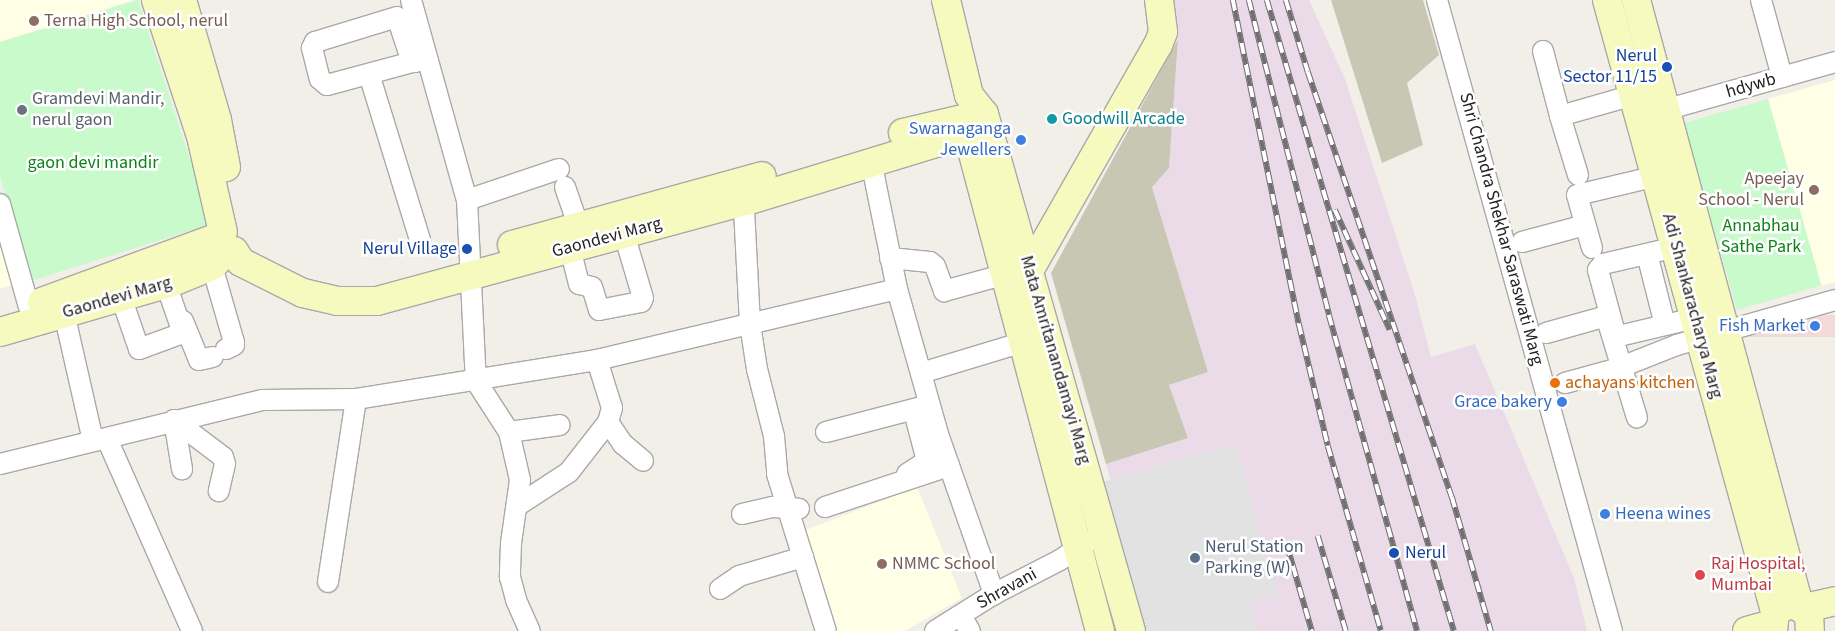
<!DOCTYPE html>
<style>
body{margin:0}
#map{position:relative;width:1835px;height:631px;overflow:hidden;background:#f2efe9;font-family:"Source Sans 3",sans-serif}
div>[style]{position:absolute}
.commercial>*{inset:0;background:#f2dad9;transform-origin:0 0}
.industrial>*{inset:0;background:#ebdbe8}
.education>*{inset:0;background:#ffffe5}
.construction>*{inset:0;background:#c7c7b4}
.park>*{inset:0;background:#c8facc;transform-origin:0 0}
.parking>*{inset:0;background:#e2e2e2}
.roads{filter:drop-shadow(1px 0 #a9a9a9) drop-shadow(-1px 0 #a9a9a9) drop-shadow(0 1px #a9a9a9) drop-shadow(0 -1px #a9a9a9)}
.street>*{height:20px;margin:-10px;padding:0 10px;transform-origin:10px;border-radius:10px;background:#fff}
.secondary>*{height:28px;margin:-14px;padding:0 14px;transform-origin:14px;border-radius:14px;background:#f7fabf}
.rail>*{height:5.5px;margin-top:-2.75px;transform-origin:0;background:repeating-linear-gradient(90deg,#fff 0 11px,#707070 0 22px);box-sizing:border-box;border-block:1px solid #707070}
.dots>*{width:14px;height:14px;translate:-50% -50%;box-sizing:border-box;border:2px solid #fff;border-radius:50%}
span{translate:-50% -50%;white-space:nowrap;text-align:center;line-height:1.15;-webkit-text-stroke:5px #fff;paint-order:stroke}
.education-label{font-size:18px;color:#785e54}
.left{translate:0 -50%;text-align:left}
.right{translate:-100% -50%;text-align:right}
.transit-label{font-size:18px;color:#164399}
.street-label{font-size:18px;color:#222}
.worship-label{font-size:18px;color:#5b616d}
.culture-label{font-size:18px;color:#0d838f}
.shop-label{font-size:18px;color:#366cbe}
.park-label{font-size:18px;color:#0c8416}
.food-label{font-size:18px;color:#c56008}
.service-label{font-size:18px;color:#4e5e75}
.health-label{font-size:18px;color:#be3a42}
</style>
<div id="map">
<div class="commercial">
<i style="left:1835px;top:315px;width:22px;height:90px;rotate:90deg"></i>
</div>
<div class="industrial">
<i style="clip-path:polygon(1168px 0,1309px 0,1345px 79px,1415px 295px,1431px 357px,1475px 344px,1574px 578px,1587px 631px,1153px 631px,1106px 464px,1188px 438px,1169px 385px,1208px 372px,1152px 186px,1169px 168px,1178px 39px)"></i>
</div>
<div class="education">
<i style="clip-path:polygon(0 0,134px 0,0 42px)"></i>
<i style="clip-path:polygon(1835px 80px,1835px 282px,1820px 286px,1768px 99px)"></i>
<i style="clip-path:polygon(0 244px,12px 285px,0 289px)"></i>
<i style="clip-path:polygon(917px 487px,962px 598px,905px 631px,834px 631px,806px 530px)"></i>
</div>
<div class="construction">
<i style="clip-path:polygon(1331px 0,1423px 0,1439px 55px,1407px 83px,1423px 145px,1382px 163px)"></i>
<i style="clip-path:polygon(1178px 39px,1169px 168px,1152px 187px,1208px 372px,1169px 385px,1188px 438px,1106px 464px,1051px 273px)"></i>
</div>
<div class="park">
<i style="clip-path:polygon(138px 0,211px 224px,30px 281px,0 176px,0 42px)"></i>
<i style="left:1768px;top:99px;width:194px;height:88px;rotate:74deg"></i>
</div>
<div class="parking">
<i style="clip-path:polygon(1235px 444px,1278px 595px,1250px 603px,1258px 631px,1145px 631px,1102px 482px)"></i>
</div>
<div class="roads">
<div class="street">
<i style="left:411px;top:0;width:208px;rotate:74.4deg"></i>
<i style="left:467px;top:200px;width:181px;rotate:87.2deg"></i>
<i style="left:476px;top:381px;width:61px;rotate:57.1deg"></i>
<i style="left:509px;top:432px;width:51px;rotate:-7.8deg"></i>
<i style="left:1437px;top:0;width:655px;rotate:74.5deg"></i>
<i style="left:1761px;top:0;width:80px;rotate:74.7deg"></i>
<i style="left:1543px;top:51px;width:67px;rotate:75.3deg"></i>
<i style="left:412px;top:62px;width:47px;rotate:-108.4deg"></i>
<i style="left:397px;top:17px;width:86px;rotate:163deg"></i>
<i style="left:315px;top:42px;width:7px;rotate:117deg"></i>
<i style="left:312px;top:48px;width:32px;rotate:76deg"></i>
<i style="left:320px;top:79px;width:9px;rotate:41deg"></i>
<i style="left:327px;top:85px;width:88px;rotate:-15.1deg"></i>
<i style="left:412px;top:62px;width:3px"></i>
<i style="left:415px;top:62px;width:13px;rotate:-18deg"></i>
<i style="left:369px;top:74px;width:174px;rotate:72.9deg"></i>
<i style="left:1654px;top:113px;width:188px;rotate:-15.7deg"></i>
<i style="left:871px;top:161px;width:131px;rotate:78.5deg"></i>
<i style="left:897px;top:289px;width:151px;rotate:74.2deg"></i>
<i style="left:938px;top:434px;width:170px;rotate:70.7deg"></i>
<i style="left:1578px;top:175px;width:62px;rotate:-107deg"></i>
<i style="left:1560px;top:116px;width:76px;rotate:-16deg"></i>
<i style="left:565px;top:187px;width:39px;rotate:71deg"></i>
<i style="left:743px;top:190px;width:134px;rotate:87deg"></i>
<i style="left:750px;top:324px;width:46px;rotate:81.2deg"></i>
<i style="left:757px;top:369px;width:69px;rotate:75.8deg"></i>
<i style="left:774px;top:436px;width:38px;rotate:85deg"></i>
<i style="left:777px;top:474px;width:164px;rotate:72.7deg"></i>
<i style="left:467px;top:200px;width:97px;rotate:-18.6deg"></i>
<i style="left:0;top:204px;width:107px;rotate:74.3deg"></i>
<i style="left:1522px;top:242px;width:65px;rotate:-15.1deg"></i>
<i style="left:1676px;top:247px;width:75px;rotate:166.9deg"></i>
<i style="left:1603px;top:264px;width:8px;rotate:130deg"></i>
<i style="left:1598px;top:270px;width:65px;rotate:74.9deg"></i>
<i style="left:1615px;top:333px;width:5px;rotate:37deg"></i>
<i style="left:1619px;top:336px;width:78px;rotate:-13.3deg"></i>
<i style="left:570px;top:248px;width:37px;rotate:76deg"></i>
<i style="left:579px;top:284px;width:13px;rotate:13deg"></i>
<i style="left:592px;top:287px;width:24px;rotate:73deg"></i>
<i style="left:599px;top:310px;width:43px;rotate:-10.8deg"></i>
<i style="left:641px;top:302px;width:4px;rotate:-63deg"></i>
<i style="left:643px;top:298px;width:67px;rotate:-106.5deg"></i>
<i style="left:1592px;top:248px;width:55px;rotate:-105.8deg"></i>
<i style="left:1577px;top:195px;width:82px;rotate:-13.4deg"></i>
<i style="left:1647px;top:254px;width:73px;rotate:75.8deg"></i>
<i style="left:890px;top:258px;width:40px;rotate:5.7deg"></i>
<i style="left:930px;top:262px;width:6px;rotate:39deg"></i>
<i style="left:935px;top:266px;width:27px;rotate:70deg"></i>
<i style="left:944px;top:291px;width:64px;rotate:-15.3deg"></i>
<i style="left:212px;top:266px;width:79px;rotate:73.9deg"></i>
<i style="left:234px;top:342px;width:3px;rotate:90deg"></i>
<i style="left:234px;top:345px;width:9px;rotate:153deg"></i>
<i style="left:121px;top:297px;width:55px;rotate:70.9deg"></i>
<i style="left:139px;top:349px;width:47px;rotate:-20deg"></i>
<i style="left:183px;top:333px;width:52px;rotate:-109.1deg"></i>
<i style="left:64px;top:313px;width:131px;rotate:77.2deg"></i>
<i style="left:183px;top:321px;width:42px;rotate:67.7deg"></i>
<i style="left:199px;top:360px;width:14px;rotate:-12deg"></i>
<i style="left:1546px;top:333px;width:59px;rotate:-15.7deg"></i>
<i style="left:1603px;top:317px;width:4px;rotate:27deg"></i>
<i style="left:1607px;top:319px;width:103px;rotate:73.1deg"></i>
<i style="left:921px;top:373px;width:108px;rotate:-16.8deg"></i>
<i style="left:1565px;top:383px;width:53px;rotate:-15.4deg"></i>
<i style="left:1616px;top:369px;width:66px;rotate:-21.5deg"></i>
<i style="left:1677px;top:345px;width:164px;rotate:-15.9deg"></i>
<i style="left:174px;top:420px;width:61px;rotate:37.1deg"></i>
<i style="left:223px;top:457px;width:7px;rotate:74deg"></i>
<i style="left:225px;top:464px;width:28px;rotate:103deg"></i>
<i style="left:174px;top:420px;width:50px;rotate:80.7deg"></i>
<i style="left:608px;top:422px;width:27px;rotate:56deg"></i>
<i style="left:623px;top:444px;width:26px;rotate:40deg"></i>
<i style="left:509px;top:432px;width:49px;rotate:77.1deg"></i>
<i style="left:520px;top:480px;width:64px;rotate:98.1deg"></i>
<i style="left:511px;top:543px;width:34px;rotate:92deg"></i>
<i style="left:510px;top:577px;width:24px;rotate:75deg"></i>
<i style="left:516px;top:600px;width:34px;rotate:66deg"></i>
<i style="left:826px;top:432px;width:107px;rotate:-14.6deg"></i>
<i style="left:107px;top:439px;width:210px;rotate:66.1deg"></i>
<i style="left:0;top:464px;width:270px;rotate:-13.7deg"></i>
<i style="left:262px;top:400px;width:94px;rotate:-0.6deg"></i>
<i style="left:356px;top:399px;width:244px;rotate:-9.2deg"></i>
<i style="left:597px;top:360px;width:308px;rotate:-13.3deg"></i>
<i style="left:907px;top:474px;width:24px;rotate:-33deg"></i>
<i style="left:927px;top:461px;width:43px;rotate:-104.7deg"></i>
<i style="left:517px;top:506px;width:62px;rotate:-33.2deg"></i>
<i style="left:569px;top:472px;width:63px;rotate:-52deg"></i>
<i style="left:608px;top:422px;width:15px;rotate:-74deg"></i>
<i style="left:612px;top:408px;width:50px;rotate:-107.4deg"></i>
<i style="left:825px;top:507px;width:131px;rotate:-18.3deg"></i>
<i style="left:742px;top:514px;width:32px;rotate:-13deg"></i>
<i style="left:773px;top:507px;width:26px;rotate:4deg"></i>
<i style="left:328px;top:582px;width:185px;rotate:-81.3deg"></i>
<i style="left:720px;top:589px;width:23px;rotate:-34deg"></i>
<i style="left:739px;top:576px;width:67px;rotate:-16.5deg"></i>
<i style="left:961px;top:616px;width:17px;rotate:59deg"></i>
<i style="left:935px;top:631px;width:70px;rotate:-32.1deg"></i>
<i style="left:994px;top:594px;width:74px;rotate:-27.3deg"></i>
<i style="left:1060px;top:560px;width:34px;rotate:-34deg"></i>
</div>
<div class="secondary">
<i style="left:156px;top:0;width:143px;rotate:71.7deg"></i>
<i style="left:201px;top:136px;width:98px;rotate:77.1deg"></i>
<i style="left:182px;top:0;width:125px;rotate:73.7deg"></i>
<i style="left:217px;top:120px;width:48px;rotate:79.2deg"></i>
<i style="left:946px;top:0;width:98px;rotate:76.4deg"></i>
<i style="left:969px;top:95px;width:24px;rotate:52deg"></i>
<i style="left:984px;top:114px;width:537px;rotate:74.13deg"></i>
<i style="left:1607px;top:0;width:634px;rotate:74.63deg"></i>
<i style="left:1636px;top:0;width:627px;rotate:74.92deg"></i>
<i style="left:964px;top:120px;width:529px;rotate:75.1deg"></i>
<i style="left:903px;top:133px;width:83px;rotate:-13.2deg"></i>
<i style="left:512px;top:245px;width:259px;rotate:-15.4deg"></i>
<i style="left:234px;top:251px;width:13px;rotate:58deg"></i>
<i style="left:241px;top:262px;width:69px;rotate:26.6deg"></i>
<i style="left:303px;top:293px;width:35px;rotate:13deg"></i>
<i style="left:337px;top:301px;width:40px"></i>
<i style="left:377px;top:301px;width:382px;rotate:-15.2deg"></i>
<i style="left:746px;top:201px;width:199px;rotate:-17deg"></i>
<i style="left:936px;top:143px;width:55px;rotate:-11.5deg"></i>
<i style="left:1030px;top:269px;width:258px;rotate:-60.3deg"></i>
<i style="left:1158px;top:45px;width:14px;rotate:-69deg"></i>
<i style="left:1163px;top:32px;width:32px;rotate:-97deg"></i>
<i style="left:42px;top:302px;width:189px;rotate:-20.2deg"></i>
<i style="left:0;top:332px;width:177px;rotate:-16.1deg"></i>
<i style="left:170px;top:283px;width:45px;rotate:-22deg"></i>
<i style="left:212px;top:266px;width:21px;rotate:-45deg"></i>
<i style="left:1805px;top:608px;width:31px;rotate:-13deg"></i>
<i style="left:1747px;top:631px;width:25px;rotate:-16deg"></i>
<i style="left:1773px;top:631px;width:20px;rotate:-84deg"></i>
<i style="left:1775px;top:611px;width:20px;rotate:-24deg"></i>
<i style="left:1793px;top:603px;width:19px;rotate:35deg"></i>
<i style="left:1809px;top:614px;width:17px;rotate:87deg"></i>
</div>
</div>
<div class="rail">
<i style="left:1233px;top:0;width:331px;rotate:78.5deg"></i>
<i style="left:1299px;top:324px;width:125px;rotate:76.6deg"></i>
<i style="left:1328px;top:446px;width:192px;rotate:74deg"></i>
<i style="left:1249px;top:0;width:325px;rotate:75.7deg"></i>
<i style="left:1329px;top:315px;width:328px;rotate:74.4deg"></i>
<i style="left:1267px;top:0;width:658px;rotate:73.49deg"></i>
<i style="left:1286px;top:0;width:75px;rotate:73deg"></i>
<i style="left:1308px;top:72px;width:449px;rotate:71.3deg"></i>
<i style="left:1452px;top:497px;width:140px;rotate:73.8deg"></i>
<i style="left:1335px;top:210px;width:132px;rotate:65.4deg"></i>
<i style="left:1318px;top:536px;width:99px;rotate:73.6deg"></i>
<i style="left:1287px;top:545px;width:90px;rotate:73.8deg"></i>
</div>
<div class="dots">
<i style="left:34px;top:21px;background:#8d6e63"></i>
<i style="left:1667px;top:67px;background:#1a4fb4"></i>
<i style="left:22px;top:110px;background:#6b7280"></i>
<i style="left:1052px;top:119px;background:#0f9aa8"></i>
<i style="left:1021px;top:140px;background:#3f7fe0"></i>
<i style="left:1814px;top:190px;background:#8d6e63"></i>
<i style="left:467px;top:249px;background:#1a4fb4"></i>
<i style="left:1815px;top:326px;background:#3f7fe0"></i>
<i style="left:1555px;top:383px;background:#e8710a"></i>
<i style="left:1562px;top:402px;background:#3f7fe0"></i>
<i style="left:1605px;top:514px;background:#3f7fe0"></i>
<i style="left:1394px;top:553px;background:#1a4fb4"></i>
<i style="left:1195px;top:558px;background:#5c6f8a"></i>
<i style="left:882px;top:564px;background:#8d6e63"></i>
<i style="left:1700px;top:575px;background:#e0444e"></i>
</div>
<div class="education-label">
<span class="left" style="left:44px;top:21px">Terna High School, nerul</span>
<span class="right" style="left:1804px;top:190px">Apeejay<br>School - Nerul</span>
<span class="left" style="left:892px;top:564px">NMMC School</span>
</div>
<div class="transit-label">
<span class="right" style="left:1657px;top:67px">Nerul<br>Sector 11/15</span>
<span class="right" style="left:457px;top:249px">Nerul Village</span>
<span class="left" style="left:1405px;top:553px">Nerul</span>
</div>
<div class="street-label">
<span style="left:1751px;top:86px;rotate:-16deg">hdywb</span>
<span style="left:1501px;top:229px;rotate:75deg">Shri Chandra Shekhar Saraswati Marg</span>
<span style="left:607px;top:238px;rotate:-15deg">Gaondevi Marg</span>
<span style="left:117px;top:298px;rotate:-16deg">Gaondevi Marg</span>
<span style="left:1692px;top:306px;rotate:75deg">Adi Shankaracharya Marg</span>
<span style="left:1055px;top:360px;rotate:74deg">Mata Amritanandamayi Marg</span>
<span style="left:1007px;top:589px;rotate:-29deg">Shravani</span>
</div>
<div class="worship-label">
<span class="left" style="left:32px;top:110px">Gramdevi Mandir,<br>nerul gaon</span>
</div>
<div class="culture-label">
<span class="left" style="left:1062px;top:119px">Goodwill Arcade</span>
</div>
<div class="shop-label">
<span class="right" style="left:1011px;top:140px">Swarnaganga<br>Jewellers</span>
<span class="right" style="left:1805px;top:326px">Fish Market</span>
<span class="right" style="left:1552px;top:402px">Grace bakery</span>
<span class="left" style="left:1615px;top:514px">Heena wines</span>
</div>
<div class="park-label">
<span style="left:93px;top:163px">gaon devi mandir</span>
<span style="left:1761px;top:237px">Annabhau<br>Sathe Park</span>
</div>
<div class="food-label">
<span class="left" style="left:1565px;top:383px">achayans kitchen</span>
</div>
<div class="service-label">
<span class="left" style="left:1205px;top:558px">Nerul Station<br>Parking (W)</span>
</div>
<div class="health-label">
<span class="left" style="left:1711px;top:575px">Raj Hospital,<br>Mumbai</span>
</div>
</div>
